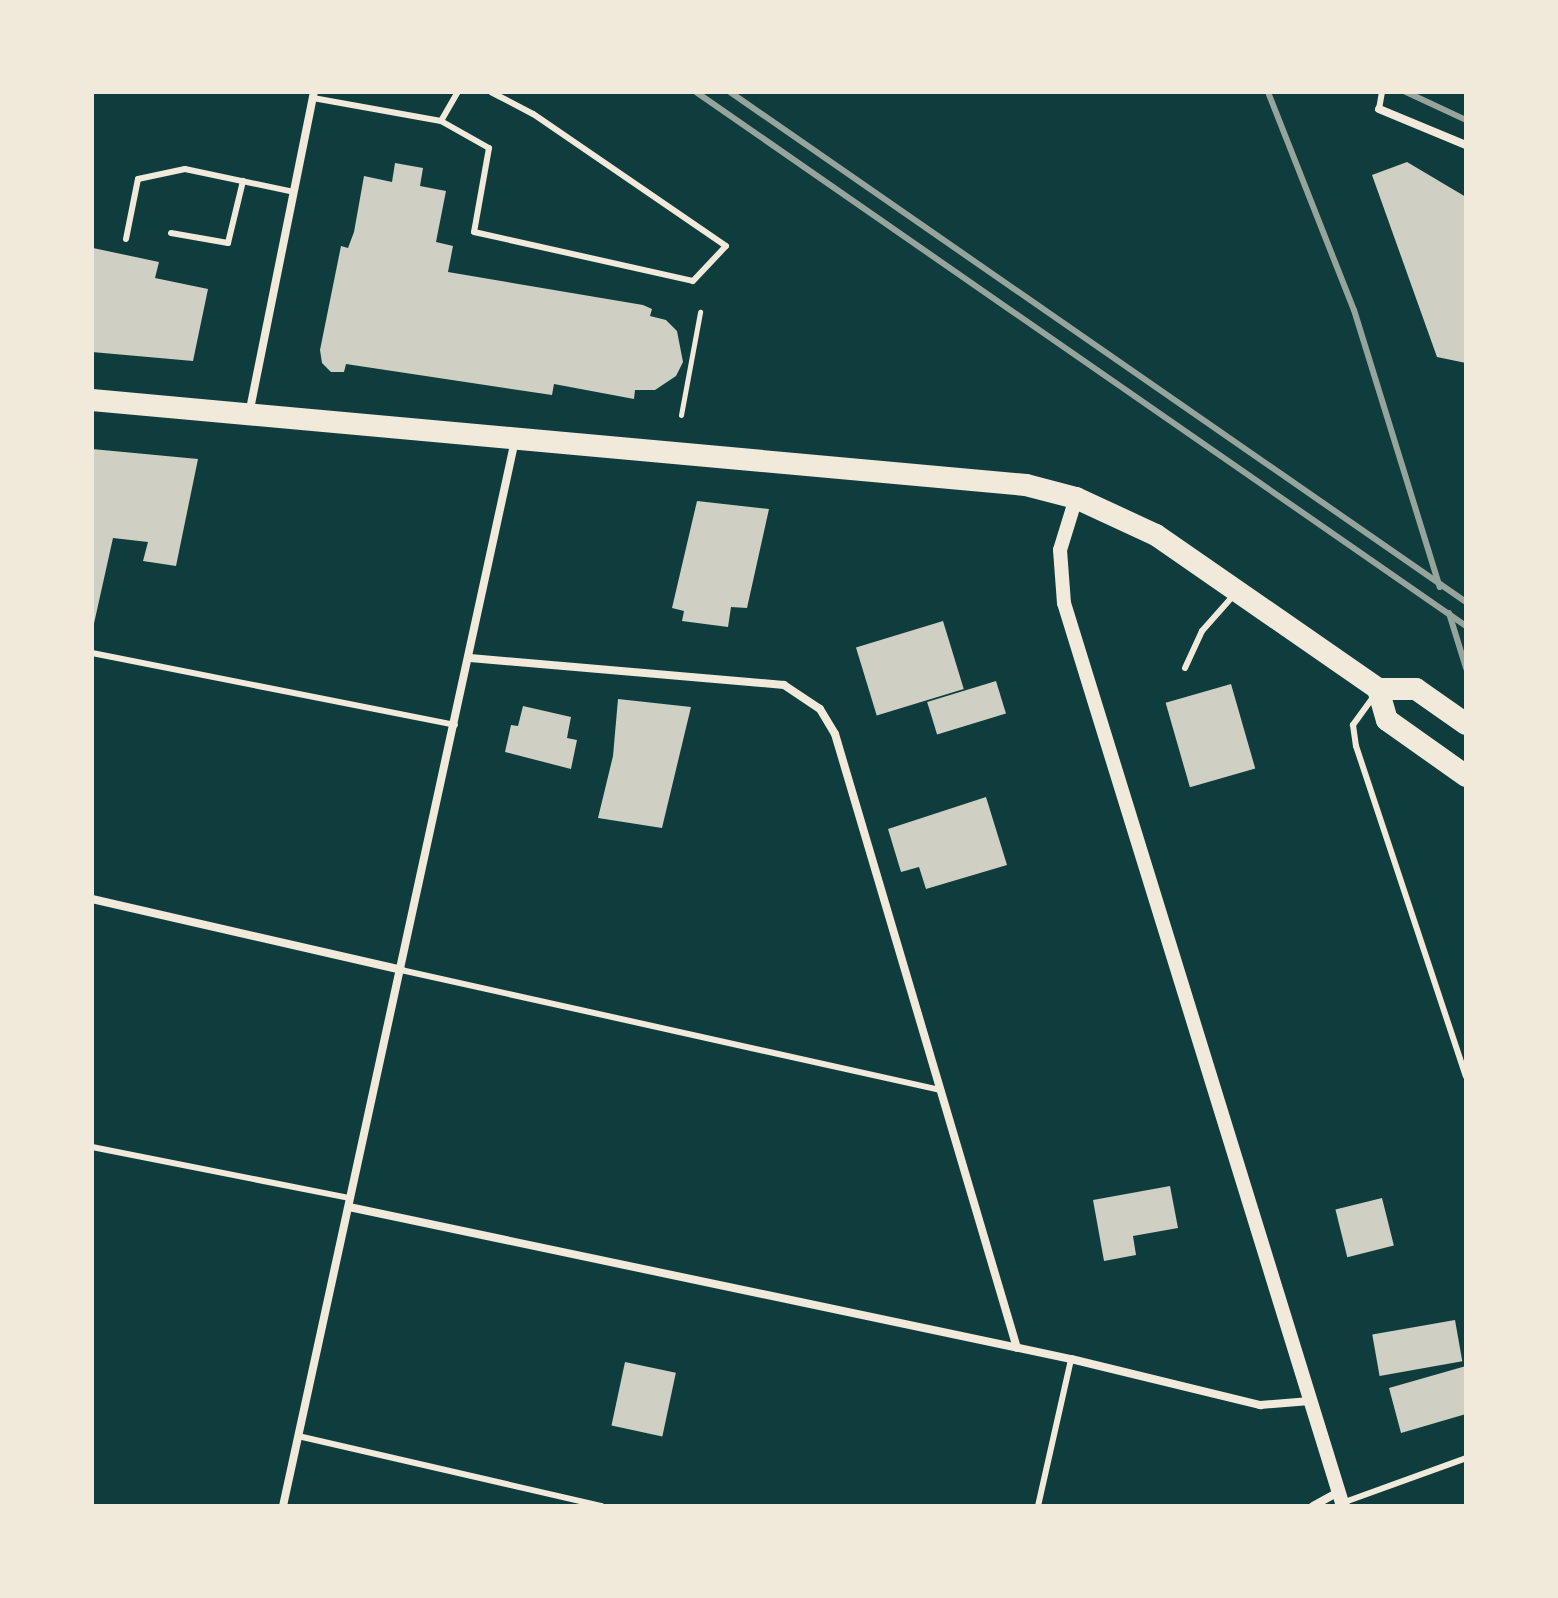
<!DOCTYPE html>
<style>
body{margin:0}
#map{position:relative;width:1558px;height:1598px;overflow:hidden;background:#0f3d3e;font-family:Figtree,sans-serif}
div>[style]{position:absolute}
.building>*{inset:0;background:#cfcfc3;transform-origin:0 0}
.path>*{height:5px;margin:-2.5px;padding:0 2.5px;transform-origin:2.5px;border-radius:2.5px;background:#f1e9da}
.service>*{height:6px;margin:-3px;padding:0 3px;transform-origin:3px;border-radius:3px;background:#f1e9da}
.minor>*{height:8px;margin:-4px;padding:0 4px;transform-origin:4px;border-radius:4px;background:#f1e9da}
.tertiary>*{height:14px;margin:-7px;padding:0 7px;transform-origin:7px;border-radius:7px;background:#f1e9da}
.trunk>*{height:22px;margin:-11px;padding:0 11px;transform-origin:11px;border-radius:11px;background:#f1e9da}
.rail>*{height:6px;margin:-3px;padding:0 3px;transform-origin:3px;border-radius:3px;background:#97a49c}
span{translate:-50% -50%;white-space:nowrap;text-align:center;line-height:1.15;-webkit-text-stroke:8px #f1e9da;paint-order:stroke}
.frame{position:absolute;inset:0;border:94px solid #f1e9da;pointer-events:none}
</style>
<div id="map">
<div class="building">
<i style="clip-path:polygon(1407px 162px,1466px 197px,1466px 363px,1437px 357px,1372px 175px)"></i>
<i style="clip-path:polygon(395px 163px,423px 168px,420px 186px,446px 191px,436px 242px,453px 246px,448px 272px,643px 305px,652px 309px,650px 316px,666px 320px,677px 331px,683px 362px,676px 376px,655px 390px,635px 390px,634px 399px,554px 384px,552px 395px,346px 364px,344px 372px,331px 372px,322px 363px,320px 350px,341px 246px,348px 248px,354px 232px,364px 176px,392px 182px)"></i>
<i style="clip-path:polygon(93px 248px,159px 262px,155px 278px,208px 289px,193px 361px,92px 352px)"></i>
<i style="clip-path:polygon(92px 449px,198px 459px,176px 566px,143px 561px,148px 542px,113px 538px,93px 628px)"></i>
<i style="clip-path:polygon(697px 501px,769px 509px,747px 608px,731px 607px,728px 627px,682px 621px,684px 611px,672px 608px)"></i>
<i style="left:943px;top:621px;width:71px;height:91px;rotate:73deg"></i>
<i style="left:996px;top:681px;width:34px;height:72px;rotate:73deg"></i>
<i style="left:1231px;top:684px;width:88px;height:68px;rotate:74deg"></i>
<i style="clip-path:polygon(618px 699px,691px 707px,662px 828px,598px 818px,613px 756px)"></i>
<i style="clip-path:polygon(523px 706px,571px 717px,567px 738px,577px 740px,571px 769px,505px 752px,511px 725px,518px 726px)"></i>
<i style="clip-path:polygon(986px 797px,1007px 865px,926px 889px,919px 867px,901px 872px,888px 829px)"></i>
<i style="clip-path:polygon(1170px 1186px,1178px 1228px,1133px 1236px,1136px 1255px,1104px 1261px,1093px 1200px)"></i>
<i style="left:1382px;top:1198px;width:49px;height:48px;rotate:76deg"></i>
<i style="left:1455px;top:1320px;width:42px;height:84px;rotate:80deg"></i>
<i style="left:625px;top:1362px;width:52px;height:65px;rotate:12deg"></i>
<i style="clip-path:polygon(1466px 1366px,1466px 1414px,1401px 1433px,1389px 1388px)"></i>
</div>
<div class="path">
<i style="left:681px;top:415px;width:105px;rotate:-79.5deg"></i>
</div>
<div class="service">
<i style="left:313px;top:98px;width:130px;rotate:10.2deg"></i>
<i style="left:441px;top:121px;width:55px;rotate:29.4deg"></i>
<i style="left:489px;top:148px;width:85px;rotate:100.1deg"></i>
<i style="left:474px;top:232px;width:224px;rotate:12.6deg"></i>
<i style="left:693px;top:281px;width:48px;rotate:-46.7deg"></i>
<i style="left:726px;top:246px;width:234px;rotate:-145.6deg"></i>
<i style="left:533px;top:114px;width:47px;rotate:-152.4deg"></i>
<i style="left:1379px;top:109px;width:17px;rotate:-80deg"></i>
<i style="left:441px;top:121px;width:34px;rotate:-60deg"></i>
<i style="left:171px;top:233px;width:58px;rotate:10deg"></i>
<i style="left:228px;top:243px;width:64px;rotate:-76.4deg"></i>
<i style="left:126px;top:239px;width:61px;rotate:-78.7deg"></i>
<i style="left:138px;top:179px;width:48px;rotate:-12deg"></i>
<i style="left:185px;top:169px;width:111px;rotate:11.9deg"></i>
<i style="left:92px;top:653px;width:370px;rotate:11.2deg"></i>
<i style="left:1185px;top:668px;width:41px;rotate:-65.3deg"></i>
<i style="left:1202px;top:631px;width:48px;rotate:-48.4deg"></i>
<i style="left:1374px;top:696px;width:36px;rotate:126deg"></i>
<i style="left:1353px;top:725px;width:21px;rotate:82deg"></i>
<i style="left:1356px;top:746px;width:348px;rotate:71.6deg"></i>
<i style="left:401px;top:970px;width:552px;rotate:12.55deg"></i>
<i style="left:92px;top:1147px;width:263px;rotate:11.2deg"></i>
<i style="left:298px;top:1436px;width:312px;rotate:13deg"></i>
<i style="left:1342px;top:1503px;width:132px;rotate:-19.9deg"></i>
<i style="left:1038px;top:1506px;width:151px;rotate:-77.3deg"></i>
</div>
<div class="minor">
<i style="left:1379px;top:109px;width:94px;rotate:22.5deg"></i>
<i style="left:249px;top:414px;width:328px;rotate:-78.6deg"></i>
<i style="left:470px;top:658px;width:315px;rotate:4.9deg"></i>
<i style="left:784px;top:685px;width:43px;rotate:33.7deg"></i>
<i style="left:820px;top:709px;width:29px;rotate:59deg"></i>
<i style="left:835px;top:734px;width:640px;rotate:73.49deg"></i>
<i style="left:92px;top:899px;width:317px;rotate:12.9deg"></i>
<i style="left:349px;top:1207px;width:738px;rotate:11.89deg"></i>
<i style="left:1071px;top:1359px;width:195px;rotate:13.7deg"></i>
<i style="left:1260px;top:1405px;width:50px;rotate:-4.6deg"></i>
<i style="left:283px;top:1506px;width:1091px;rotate:-77.72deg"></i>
<i style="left:1313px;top:1506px;width:29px;rotate:-29deg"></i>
</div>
<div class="tertiary">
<i style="left:1076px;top:498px;width:54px;rotate:107.1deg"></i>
<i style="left:1060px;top:550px;width:53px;rotate:85.7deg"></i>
<i style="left:1064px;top:603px;width:945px;rotate:72.83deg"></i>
</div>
<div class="trunk">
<i style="left:92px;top:400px;width:938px;rotate:5.2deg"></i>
<i style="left:1026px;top:485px;width:52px;rotate:14.6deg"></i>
<i style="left:1076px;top:498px;width:88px;rotate:24.8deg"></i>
<i style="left:1156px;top:535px;width:270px;rotate:34.7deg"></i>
<i style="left:1378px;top:689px;width:38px"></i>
<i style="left:1416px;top:689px;width:61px;rotate:35deg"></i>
<i style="left:1378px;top:689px;width:32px;rotate:74deg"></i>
<i style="left:1387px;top:720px;width:97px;rotate:35.3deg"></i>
</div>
<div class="rail">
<i style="left:696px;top:92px;width:937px;rotate:34.74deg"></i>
<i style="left:730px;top:92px;width:895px;rotate:34.72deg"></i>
<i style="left:1268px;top:92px;width:234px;rotate:68.5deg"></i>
<i style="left:1354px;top:310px;width:290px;rotate:72.8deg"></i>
<i style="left:1406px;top:92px;width:66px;rotate:25deg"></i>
<i style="left:1449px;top:613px;width:58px;rotate:72.8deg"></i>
</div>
<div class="frame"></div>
</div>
